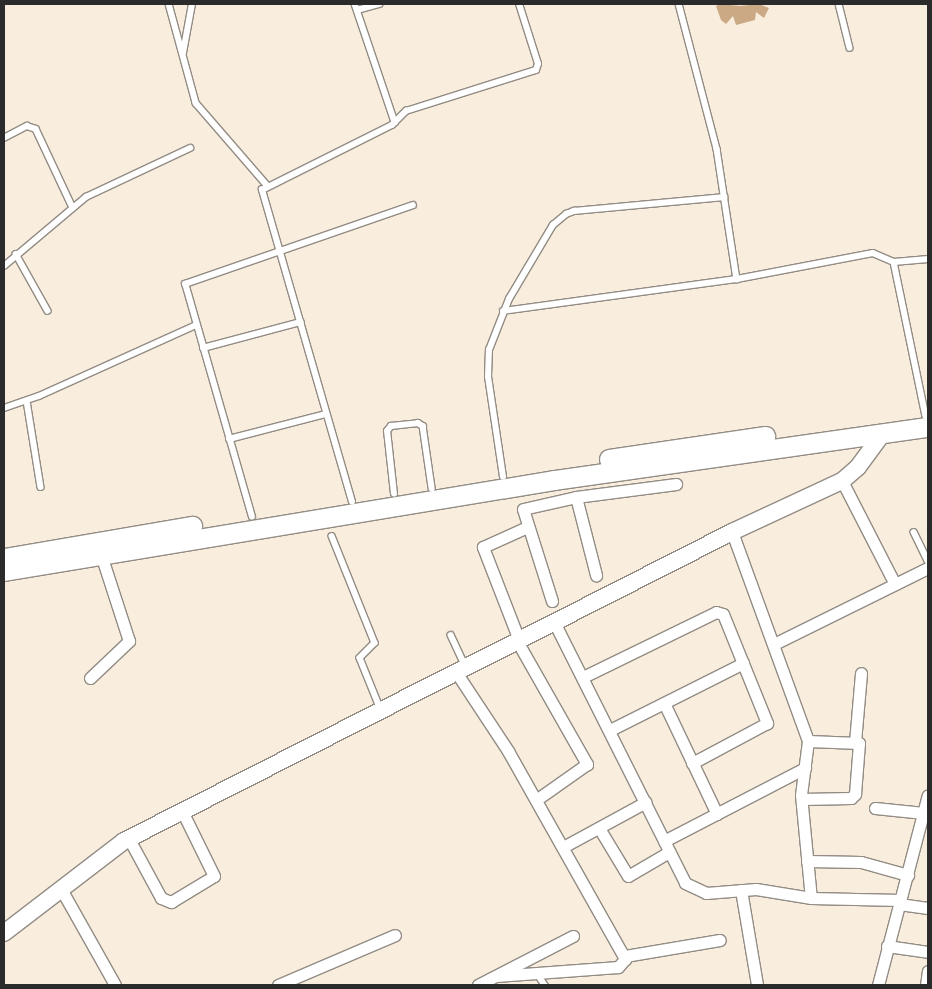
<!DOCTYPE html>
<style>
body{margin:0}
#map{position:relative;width:932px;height:989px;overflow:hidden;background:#f9edde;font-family:Delius,sans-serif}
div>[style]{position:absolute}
.building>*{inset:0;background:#caa984}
.roads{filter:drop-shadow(1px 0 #928c84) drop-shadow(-1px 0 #928c84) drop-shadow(0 1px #928c84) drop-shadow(0 -1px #928c84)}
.lane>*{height:5.5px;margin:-2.75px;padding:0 2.75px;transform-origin:2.75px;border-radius:2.75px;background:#fff}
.street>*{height:11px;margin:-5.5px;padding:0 5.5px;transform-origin:5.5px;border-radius:5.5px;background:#fff}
.secondary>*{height:16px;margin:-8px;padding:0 8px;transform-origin:8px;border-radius:8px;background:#fff}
.primary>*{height:19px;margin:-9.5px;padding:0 9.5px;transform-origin:9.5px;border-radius:9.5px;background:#fff}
span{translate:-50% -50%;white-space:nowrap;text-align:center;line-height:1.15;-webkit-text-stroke:4.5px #fdfcf7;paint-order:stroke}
.frame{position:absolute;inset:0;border:5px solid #2b2b2b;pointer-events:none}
</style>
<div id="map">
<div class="building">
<i style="clip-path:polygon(720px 4px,740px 6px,759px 4px,769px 8px,764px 18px,756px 12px,755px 20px,736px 25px,733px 16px,726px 24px,721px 20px,716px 6px)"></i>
</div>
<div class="roads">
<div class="lane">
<i style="left:169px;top:4px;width:103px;rotate:74.7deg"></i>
<i style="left:196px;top:103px;width:108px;rotate:49.1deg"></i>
<i style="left:355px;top:4px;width:125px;rotate:71.3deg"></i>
<i style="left:679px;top:4px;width:150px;rotate:75.3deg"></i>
<i style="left:717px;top:149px;width:132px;rotate:81.3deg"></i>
<i style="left:839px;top:4px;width:45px;rotate:76deg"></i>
<i style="left:357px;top:10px;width:23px;rotate:-15deg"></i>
<i style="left:183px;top:53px;width:50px;rotate:-79.6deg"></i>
<i style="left:4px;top:138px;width:26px;rotate:-28deg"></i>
<i style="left:27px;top:126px;width:9px;rotate:18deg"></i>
<i style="left:36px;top:129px;width:87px;rotate:64.9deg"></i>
<i style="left:16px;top:254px;width:65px;rotate:60.7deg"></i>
<i style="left:894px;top:262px;width:157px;rotate:78.3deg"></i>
<i style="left:4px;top:266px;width:107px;rotate:-40.1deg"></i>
<i style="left:86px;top:197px;width:115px;rotate:-25.2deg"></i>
<i style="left:503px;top:311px;width:236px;rotate:-7.8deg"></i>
<i style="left:737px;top:279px;width:138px;rotate:-10.8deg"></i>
<i style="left:873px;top:253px;width:23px;rotate:23deg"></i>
<i style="left:894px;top:262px;width:34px;rotate:-5deg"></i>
<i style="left:203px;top:348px;width:101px;rotate:-14.9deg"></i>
<i style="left:27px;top:401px;width:87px;rotate:80.8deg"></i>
<i style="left:4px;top:408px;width:37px;rotate:-19deg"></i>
<i style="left:39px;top:396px;width:172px;rotate:-24.3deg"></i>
<i style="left:229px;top:439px;width:100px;rotate:-14.5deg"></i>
<i style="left:503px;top:477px;width:101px;rotate:-98.5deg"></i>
<i style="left:488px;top:377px;width:27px;rotate:-88deg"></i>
<i style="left:489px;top:350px;width:55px;rotate:-68.6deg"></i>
<i style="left:509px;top:299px;width:86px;rotate:-59.3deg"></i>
<i style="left:553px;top:225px;width:17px;rotate:-40deg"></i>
<i style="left:566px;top:214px;width:9px;rotate:-21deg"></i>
<i style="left:574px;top:211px;width:151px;rotate:-5.3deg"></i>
<i style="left:394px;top:494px;width:63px;rotate:-96.3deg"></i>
<i style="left:387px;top:431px;width:6px;rotate:-51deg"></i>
<i style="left:391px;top:426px;width:27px;rotate:-6deg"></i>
<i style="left:418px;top:423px;width:6px;rotate:31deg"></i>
<i style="left:423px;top:426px;width:63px;rotate:81.7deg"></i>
<i style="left:352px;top:502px;width:325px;rotate:-106.1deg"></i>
<i style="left:262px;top:190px;width:145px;rotate:-26.6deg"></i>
<i style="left:392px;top:125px;width:20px;rotate:-45deg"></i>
<i style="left:406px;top:111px;width:136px;rotate:-17.5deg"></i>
<i style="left:536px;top:70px;width:6px;rotate:-72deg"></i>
<i style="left:538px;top:64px;width:63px;rotate:-107.6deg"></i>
<i style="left:252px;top:517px;width:242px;rotate:-106deg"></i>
<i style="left:185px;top:284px;width:241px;rotate:-19.1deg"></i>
<i style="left:914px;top:532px;width:32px;rotate:64deg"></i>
<i style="left:332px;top:536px;width:115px;rotate:68.1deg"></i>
<i style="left:375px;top:643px;width:21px;rotate:135deg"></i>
<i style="left:360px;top:658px;width:56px;rotate:68deg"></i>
<i style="left:451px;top:635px;width:35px;rotate:65deg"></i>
<i style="left:538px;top:975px;width:12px;rotate:55deg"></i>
</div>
<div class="street">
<i style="left:842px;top:481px;width:116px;rotate:62.8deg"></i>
<i style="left:576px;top:497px;width:81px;rotate:75.6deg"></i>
<i style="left:732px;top:532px;width:222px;rotate:70deg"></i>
<i style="left:808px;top:741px;width:54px;rotate:97.4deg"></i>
<i style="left:801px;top:795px;width:103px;rotate:84.5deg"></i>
<i style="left:811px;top:898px;width:89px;rotate:1.3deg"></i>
<i style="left:552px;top:601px;width:96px;rotate:-107.5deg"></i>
<i style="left:523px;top:509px;width:54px;rotate:-12.8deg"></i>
<i style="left:576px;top:497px;width:101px;rotate:-7.4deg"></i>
<i style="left:554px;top:622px;width:292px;rotate:63.3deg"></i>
<i style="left:685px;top:883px;width:23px;rotate:25deg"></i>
<i style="left:706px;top:893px;width:50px;rotate:-4.6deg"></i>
<i style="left:756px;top:889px;width:56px;rotate:9.3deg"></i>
<i style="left:519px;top:640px;width:100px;rotate:-111.2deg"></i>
<i style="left:483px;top:547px;width:48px;rotate:-24.4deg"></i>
<i style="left:517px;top:641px;width:142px;rotate:60.4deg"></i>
<i style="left:587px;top:764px;width:62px;rotate:144.8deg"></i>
<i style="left:774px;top:644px;width:172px;rotate:-26.3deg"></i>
<i style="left:456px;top:672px;width:95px;rotate:56.6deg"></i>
<i style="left:508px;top:751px;width:239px;rotate:60.6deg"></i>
<i style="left:625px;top:959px;width:11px;rotate:131deg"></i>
<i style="left:618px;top:967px;width:122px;rotate:175.8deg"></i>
<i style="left:583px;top:677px;width:148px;rotate:-26deg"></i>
<i style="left:716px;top:612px;width:7px;rotate:16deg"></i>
<i style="left:723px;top:614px;width:118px;rotate:68deg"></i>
<i style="left:767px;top:723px;width:85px;rotate:151.9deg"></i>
<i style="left:90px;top:678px;width:54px;rotate:-43.5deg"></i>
<i style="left:129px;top:641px;width:90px;rotate:-108deg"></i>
<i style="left:664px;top:703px;width:123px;rotate:64.5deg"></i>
<i style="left:610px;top:730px;width:149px;rotate:-26.7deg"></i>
<i style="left:855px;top:742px;width:69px;rotate:-85deg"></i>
<i style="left:802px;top:799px;width:49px;rotate:-1.2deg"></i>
<i style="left:851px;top:798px;width:6px;rotate:-45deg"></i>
<i style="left:855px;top:794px;width:51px;rotate:-85.5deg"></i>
<i style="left:859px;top:743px;width:51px;rotate:-177.8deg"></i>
<i style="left:875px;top:808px;width:49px;rotate:5.8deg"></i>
<i style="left:599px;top:828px;width:56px;rotate:58.9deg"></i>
<i style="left:628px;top:876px;width:48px;rotate:-30.3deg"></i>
<i style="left:129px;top:839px;width:67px;rotate:61.5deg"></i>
<i style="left:161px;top:898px;width:11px;rotate:22deg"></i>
<i style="left:171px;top:902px;width:50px;rotate:-31.2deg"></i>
<i style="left:214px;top:876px;width:72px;rotate:-116.2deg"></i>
<i style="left:664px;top:841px;width:159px;rotate:-27.4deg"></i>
<i style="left:563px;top:847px;width:94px;rotate:-28.5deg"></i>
<i style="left:807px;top:861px;width:54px;rotate:1.1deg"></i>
<i style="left:861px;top:862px;width:49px;rotate:15.5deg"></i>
<i style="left:61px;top:889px;width:110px;rotate:60.6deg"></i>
<i style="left:741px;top:890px;width:96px;rotate:80.4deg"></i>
<i style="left:899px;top:904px;width:29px;rotate:8deg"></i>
<i style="left:887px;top:946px;width:41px;rotate:8.3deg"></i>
<i style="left:625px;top:956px;width:96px;rotate:-9.6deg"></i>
<i style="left:278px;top:985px;width:127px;rotate:-23.1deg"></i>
<i style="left:478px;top:985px;width:107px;rotate:-27.3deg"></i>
<i style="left:878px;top:985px;width:196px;rotate:-75.3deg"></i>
<i style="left:926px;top:985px;width:14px;rotate:-82deg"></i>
</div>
<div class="secondary">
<i style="left:4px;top:933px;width:151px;rotate:-37.5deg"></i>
<i style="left:124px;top:841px;width:682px;rotate:-26.94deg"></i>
<i style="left:732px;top:532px;width:121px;rotate:-24.9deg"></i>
<i style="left:842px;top:481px;width:21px;rotate:-41deg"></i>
<i style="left:858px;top:467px;width:42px;rotate:-53.7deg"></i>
</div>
<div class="primary">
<i style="left:609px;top:459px;width:158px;rotate:-8.4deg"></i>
<i style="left:4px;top:558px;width:191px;rotate:-9.7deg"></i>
<i style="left:4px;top:571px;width:557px;rotate:-9.39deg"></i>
<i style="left:554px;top:480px;width:378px;rotate:-8.1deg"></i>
</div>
</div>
<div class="frame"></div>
</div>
